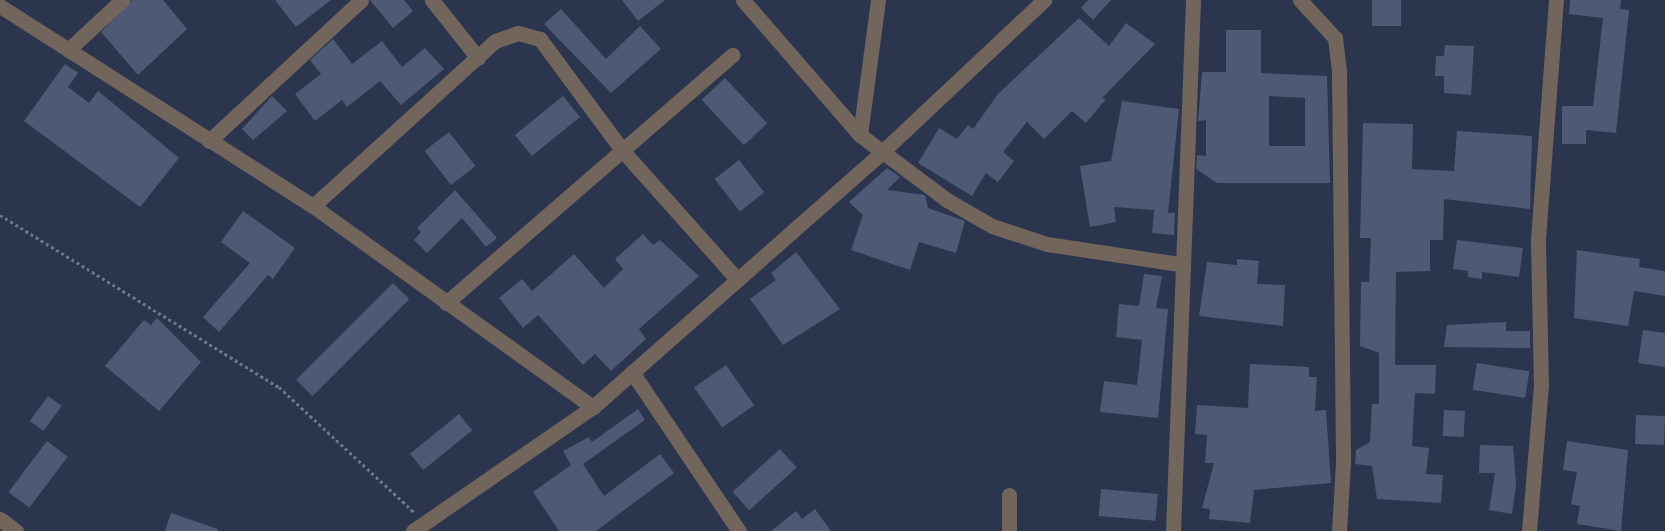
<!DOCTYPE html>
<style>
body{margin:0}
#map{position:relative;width:1665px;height:531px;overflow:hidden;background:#2b354e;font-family:"Source Sans 3",sans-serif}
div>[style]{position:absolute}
.building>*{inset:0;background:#4e5975;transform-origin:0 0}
.path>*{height:3px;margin-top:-1.5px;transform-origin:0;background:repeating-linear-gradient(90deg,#6e788d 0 3px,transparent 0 6px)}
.minor>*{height:15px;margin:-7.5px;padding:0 7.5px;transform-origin:7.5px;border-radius:7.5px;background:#72655c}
span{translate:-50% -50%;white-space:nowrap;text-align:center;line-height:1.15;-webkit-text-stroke:5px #212b43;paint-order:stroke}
</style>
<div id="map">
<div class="building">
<i style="clip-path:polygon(132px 0,163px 0,187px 29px,138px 75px,101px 32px)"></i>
<i style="clip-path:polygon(275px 0,331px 0,296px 27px)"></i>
<i style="clip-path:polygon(370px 0,404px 0,413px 11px,393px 28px)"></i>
<i style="clip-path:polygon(622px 0,665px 0,638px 21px)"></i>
<i style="clip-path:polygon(1088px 0,1111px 0,1093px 20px,1081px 8px)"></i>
<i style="left:1372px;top:0;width:29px;height:26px"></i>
<i style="clip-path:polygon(1570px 0,1621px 0,1620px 9px,1629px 10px,1616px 133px,1586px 130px,1586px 144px,1562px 144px,1562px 106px,1593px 106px,1603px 18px,1569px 14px)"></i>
<i style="clip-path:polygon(561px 9px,606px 59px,640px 26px,661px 49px,611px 93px,544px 24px)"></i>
<i style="clip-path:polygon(1079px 18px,1109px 46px,1126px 23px,1155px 44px,1102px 98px,1106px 99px,1086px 123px,1072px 111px,1044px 139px,1027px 122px,1003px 152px,1014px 161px,998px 182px,986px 173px,972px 196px,918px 163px,939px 128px,957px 139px,968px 125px,973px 129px,998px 94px)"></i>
<i style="clip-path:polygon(evenodd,1226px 30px,1261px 30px,1261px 73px,1327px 76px,1330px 183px,1217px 183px,1196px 169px,1197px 155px,1206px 156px,1206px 120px,1198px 121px,1202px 72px,1226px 72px,1226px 30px,1269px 96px,1305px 98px,1305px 146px,1269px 146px,1269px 96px)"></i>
<i style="clip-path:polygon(333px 39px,352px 64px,382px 41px,402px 67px,425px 48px,444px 69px,401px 105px,380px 81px,347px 107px,342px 100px,315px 121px,295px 94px,321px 74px,310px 60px)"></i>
<i style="clip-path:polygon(1445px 45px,1474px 46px,1471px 95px,1444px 93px,1444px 76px,1435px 76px,1436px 56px,1444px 56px)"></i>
<i style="clip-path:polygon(65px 64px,78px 73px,68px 87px,89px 103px,98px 91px,179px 158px,140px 207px,24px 121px)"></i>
<i style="left:725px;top:78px;width:62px;height:32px;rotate:47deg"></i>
<i style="clip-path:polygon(272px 96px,287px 111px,253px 140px,242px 129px)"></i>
<i style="left:563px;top:96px;width:27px;height:62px;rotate:51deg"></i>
<i style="clip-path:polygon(1122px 101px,1179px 109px,1168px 213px,1175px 213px,1174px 235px,1152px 233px,1154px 210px,1114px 207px,1116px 222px,1090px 227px,1080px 166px,1111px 161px)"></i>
<i style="clip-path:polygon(1363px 123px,1413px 124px,1412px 169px,1454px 171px,1457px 131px,1532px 136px,1530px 209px,1444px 199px,1443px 240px,1430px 240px,1430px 271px,1396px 272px,1395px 365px,1436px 365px,1435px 394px,1415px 393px,1412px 446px,1429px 448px,1426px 474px,1443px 475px,1441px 503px,1377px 499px,1372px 466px,1355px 464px,1356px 450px,1370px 442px,1372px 404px,1379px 404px,1379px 353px,1360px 346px,1361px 282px,1369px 282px,1371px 238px,1360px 238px)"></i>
<i style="left:449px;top:132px;width:43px;height:31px;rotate:52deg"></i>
<i style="left:739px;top:160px;width:41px;height:31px;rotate:52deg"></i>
<i style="clip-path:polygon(887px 168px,900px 177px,887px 190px,925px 195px,928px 208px,965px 221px,956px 253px,919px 242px,910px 270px,851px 250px,863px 215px,849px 202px)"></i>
<i style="clip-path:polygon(455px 190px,497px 238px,486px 247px,462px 218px,427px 253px,414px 240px,421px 232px,417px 228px)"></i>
<i style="clip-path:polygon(243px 211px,295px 248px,273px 279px,268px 275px,219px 332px,203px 317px,250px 263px,221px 242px)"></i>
<i style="clip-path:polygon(643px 234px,653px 245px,660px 240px,699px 276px,639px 329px,646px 339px,611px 371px,595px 354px,583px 365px,538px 315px,523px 328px,499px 298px,522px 279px,532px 291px,574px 254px,604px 288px,623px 269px,615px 259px)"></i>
<i style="clip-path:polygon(1457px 240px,1523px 248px,1519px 277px,1482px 272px,1482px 279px,1468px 277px,1468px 271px,1453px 269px)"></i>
<i style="clip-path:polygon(1577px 250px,1640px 259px,1639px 267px,1665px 271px,1665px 296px,1634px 291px,1628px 326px,1574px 318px)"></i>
<i style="clip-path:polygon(796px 252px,840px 309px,783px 345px,750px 299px,776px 280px,771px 273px)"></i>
<i style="clip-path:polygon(1237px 259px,1259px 261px,1257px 284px,1285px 285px,1283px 326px,1199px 316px,1207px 262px,1237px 265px)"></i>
<i style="clip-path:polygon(1144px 274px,1162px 276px,1156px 308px,1168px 309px,1158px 418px,1100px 412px,1104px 381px,1137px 385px,1142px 340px,1116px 337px,1119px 304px,1139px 306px)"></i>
<i style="left:393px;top:283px;width:23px;height:137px;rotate:45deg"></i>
<i style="clip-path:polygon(157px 318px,201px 362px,159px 411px,105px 366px,144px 320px,151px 325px)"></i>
<i style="clip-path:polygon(1506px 322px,1506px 331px,1530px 331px,1530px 348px,1444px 347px,1447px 325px)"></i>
<i style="clip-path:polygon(1643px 330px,1665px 333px,1665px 367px,1638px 363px)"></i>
<i style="left:1477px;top:363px;width:53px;height:27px;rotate:9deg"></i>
<i style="clip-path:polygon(1250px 364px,1309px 367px,1309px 377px,1317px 377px,1315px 411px,1326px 410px,1331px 483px,1254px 490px,1250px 523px,1209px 519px,1210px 509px,1202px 508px,1214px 463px,1205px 463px,1207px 435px,1195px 434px,1197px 405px,1248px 408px)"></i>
<i style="left:726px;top:365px;width:49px;height:39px;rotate:55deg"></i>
<i style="left:48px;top:396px;width:17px;height:31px;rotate:36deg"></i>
<i style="clip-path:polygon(638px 409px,645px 420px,583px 464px,604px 496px,660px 454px,674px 473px,596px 531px,559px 531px,533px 492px,571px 465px,563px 451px,589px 437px,592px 442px)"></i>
<i style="left:1444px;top:410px;width:21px;height:26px;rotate:3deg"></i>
<i style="left:459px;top:414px;width:21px;height:63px;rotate:51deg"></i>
<i style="left:1636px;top:415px;width:29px;height:29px;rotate:2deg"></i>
<i style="left:47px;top:441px;width:26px;height:64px;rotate:37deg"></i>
<i style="clip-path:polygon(1567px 441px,1628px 450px,1621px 531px,1577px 524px,1580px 506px,1571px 504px,1577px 472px,1563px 470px)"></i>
<i style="clip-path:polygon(1480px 445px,1513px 446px,1516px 485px,1512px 514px,1489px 510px,1495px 473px,1479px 473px)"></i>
<i style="left:780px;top:449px;width:25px;height:64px;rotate:48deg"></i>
<i style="left:1101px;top:489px;width:57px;height:27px;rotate:5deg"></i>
<i style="clip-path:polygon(815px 509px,831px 531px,771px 531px,796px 511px,802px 519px)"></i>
<i style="clip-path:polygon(171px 513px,218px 529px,217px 531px,165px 531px)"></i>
</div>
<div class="path">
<i style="left:0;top:215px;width:328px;rotate:31.7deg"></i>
<i style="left:279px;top:387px;width:184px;rotate:42.8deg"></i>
</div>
<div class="minor">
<i style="left:432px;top:0;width:74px;rotate:51.6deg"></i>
<i style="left:743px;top:0;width:179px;rotate:49.1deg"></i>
<i style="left:860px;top:135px;width:109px;rotate:36.8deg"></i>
<i style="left:947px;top:200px;width:52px;rotate:30deg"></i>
<i style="left:992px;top:226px;width:58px;rotate:18.1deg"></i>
<i style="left:1047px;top:244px;width:134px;rotate:8.6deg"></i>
<i style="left:1300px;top:0;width:52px;rotate:47.4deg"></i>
<i style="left:1335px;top:38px;width:34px;rotate:83deg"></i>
<i style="left:1339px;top:72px;width:390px;rotate:89.4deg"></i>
<i style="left:1343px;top:462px;width:69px;rotate:93.3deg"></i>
<i style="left:0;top:6px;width:371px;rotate:32.6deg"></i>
<i style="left:313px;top:206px;width:345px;rotate:35.7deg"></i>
<i style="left:68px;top:50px;width:74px;rotate:-42.8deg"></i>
<i style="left:860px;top:135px;width:136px;rotate:-82.4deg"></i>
<i style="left:209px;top:141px;width:207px;rotate:-42.8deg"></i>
<i style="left:313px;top:206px;width:246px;rotate:-42.2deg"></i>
<i style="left:495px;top:41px;width:24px;rotate:-19deg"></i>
<i style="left:518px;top:33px;width:23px;rotate:15deg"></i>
<i style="left:540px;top:39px;width:138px;rotate:53.5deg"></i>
<i style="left:622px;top:150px;width:171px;rotate:48.3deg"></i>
<i style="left:446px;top:303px;width:379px;rotate:-40.9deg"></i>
<i style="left:632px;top:372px;width:192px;rotate:56.1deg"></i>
<i style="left:0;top:519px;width:20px;rotate:37deg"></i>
<i style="left:413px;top:531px;width:219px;rotate:-34.6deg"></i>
<i style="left:593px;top:407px;width:384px;rotate:-41.4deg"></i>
<i style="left:881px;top:153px;width:224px;rotate:-43.2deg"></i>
<i style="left:1009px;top:531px;width:36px;rotate:-90deg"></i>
<i style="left:1173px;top:531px;width:531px;rotate:-87.84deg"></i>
<i style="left:1529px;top:531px;width:145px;rotate:-85.3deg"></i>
<i style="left:1541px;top:386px;width:147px;rotate:-91.2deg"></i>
<i style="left:1538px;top:239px;width:240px;rotate:-85.7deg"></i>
</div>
</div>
